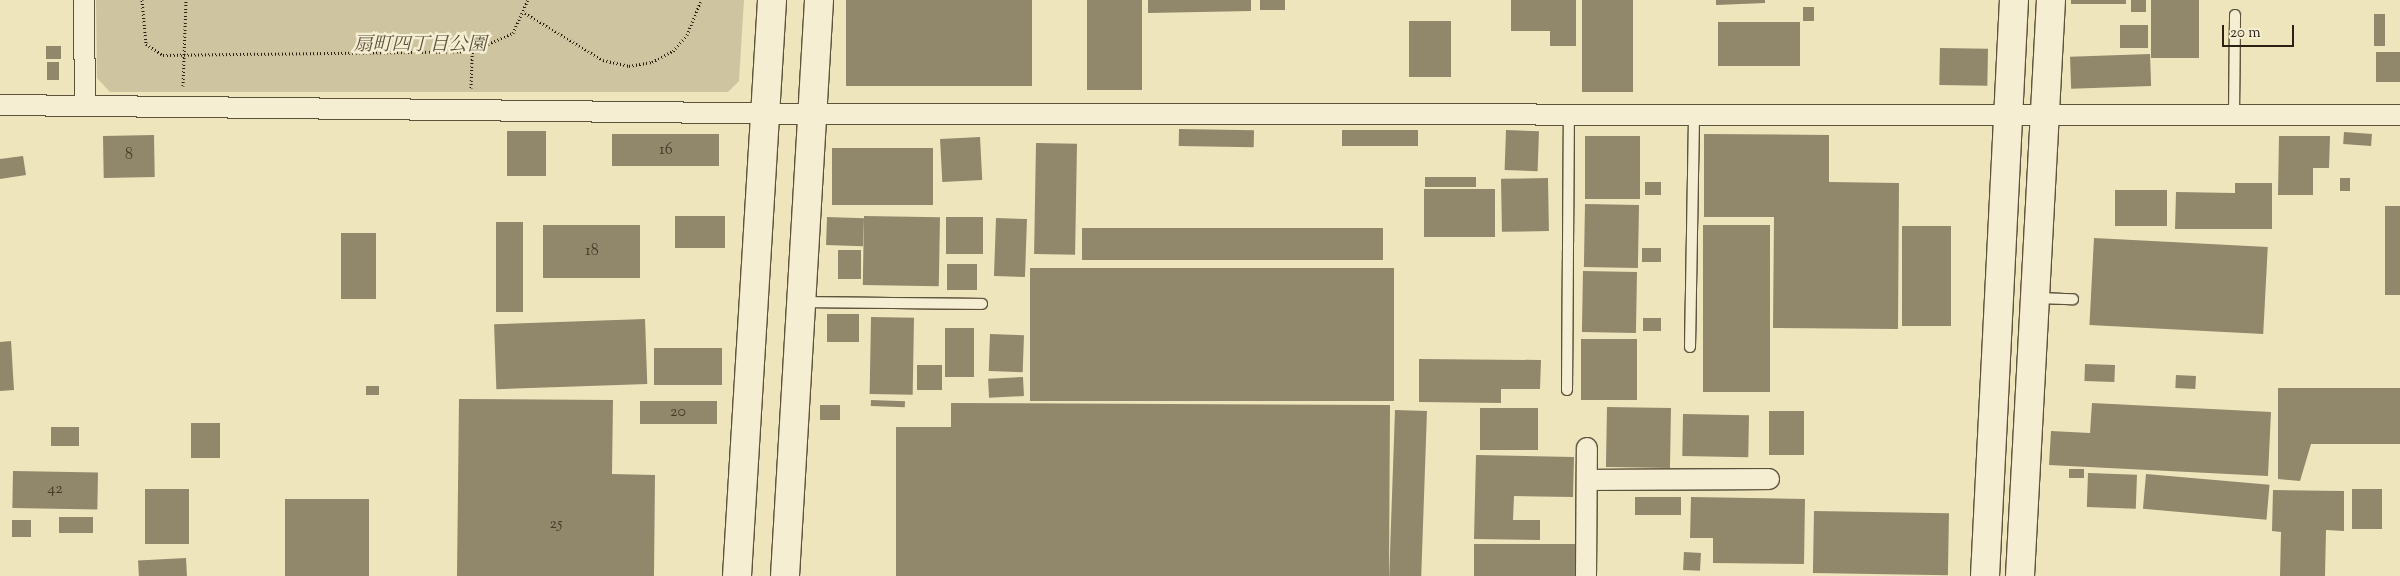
<!DOCTYPE html>
<meta charset="utf-8">
<style>
body{margin:0}
#map{position:relative;width:2400px;height:576px;overflow:hidden;background:#efe5bc;font-family:"Sorts Mill Goudy","Noto Serif JP",serif}
div>[style]{position:absolute}
.green>*{inset:0;background:#cec49f}
.building>*{inset:0;background:#91876b;transform-origin:0 0}
.path>*{height:3px;margin-top:-1.5px;transform-origin:0;background:repeating-linear-gradient(90deg,#2c2213 0 1px,transparent 0 3.5px)}
.roads{filter:drop-shadow(1px 0 #5d533d) drop-shadow(-1px 0 #5d533d) drop-shadow(0 1px #5d533d) drop-shadow(0 -1px #5d533d)}
.lane>*{height:10px;margin:-5px;padding:0 5px;transform-origin:5px;border-radius:5px;background:#f5eed3}
.street>*{height:20px;margin:-10px;padding:0 10px;transform-origin:10px;border-radius:10px;background:#f5eed3}
.secondary>*{height:28px;margin:-14px;padding:0 14px;transform-origin:14px;border-radius:14px;background:#f5eed3}
span{translate:-50% -50%;white-space:nowrap;text-align:center;line-height:1.15;-webkit-text-stroke:5px #f5eed3;paint-order:stroke}
.number-label{font-size:16px;color:#453b29}
.number-label span{-webkit-text-stroke-width:0}
.park-label{font-size:19px;color:#5d533d;font-style:italic}
.scale{position:absolute;left:2222px;top:25px;width:72px;height:22px;box-sizing:border-box;border:2px solid #2c2213;border-top:0;padding-left:6px;font-size:15px;line-height:18px;white-space:nowrap;color:#2c2213;-webkit-text-stroke:4px #f5eed3;paint-order:stroke}
</style>
<div id="map">
<div class="green">
<i style="clip-path:polygon(96px 0,744px 0,739px 81px,728px 92px,110px 92px,97px 78px)"></i>
</div>
<div class="building">
<i style="left:846px;top:0;width:186px;height:86px"></i>
<i style="left:1087px;top:0;width:55px;height:90px"></i>
<i style="clip-path:polygon(1148px 0,1251px 0,1251px 11px,1148px 13px)"></i>
<i style="left:1260px;top:0;width:25px;height:10px"></i>
<i style="clip-path:polygon(1511px 0,1576px 0,1576px 46px,1550px 46px,1550px 31px,1511px 31px)"></i>
<i style="left:1582px;top:0;width:51px;height:92px"></i>
<i style="clip-path:polygon(1716px 0,1765px 0,1765px 3px,1716px 5px)"></i>
<i style="left:2071px;top:0;width:55px;height:4px"></i>
<i style="left:2131px;top:0;width:15px;height:12px"></i>
<i style="left:2151px;top:0;width:48px;height:58px"></i>
<i style="left:1803px;top:7px;width:11px;height:14px"></i>
<i style="left:2374px;top:14px;width:11px;height:32px"></i>
<i style="left:1409px;top:21px;width:42px;height:56px"></i>
<i style="left:1718px;top:22px;width:82px;height:44px"></i>
<i style="left:2148px;top:25px;width:23px;height:28px;rotate:90deg"></i>
<i style="left:46px;top:46px;width:15px;height:13px"></i>
<i style="left:1940px;top:48px;width:48px;height:37px;rotate:1deg"></i>
<i style="left:2376px;top:52px;width:24px;height:30px"></i>
<i style="left:2150px;top:54px;width:32px;height:80px;rotate:88deg"></i>
<i style="left:47px;top:62px;width:12px;height:18px"></i>
<i style="left:1179px;top:129px;width:75px;height:17px;rotate:1deg"></i>
<i style="left:1418px;top:130px;width:16px;height:76px;rotate:90deg"></i>
<i style="left:1506px;top:130px;width:33px;height:40px;rotate:2deg"></i>
<i style="left:507px;top:131px;width:39px;height:45px"></i>
<i style="left:2344px;top:132px;width:28px;height:12px;rotate:4deg"></i>
<i style="left:719px;top:134px;width:32px;height:107px;rotate:90deg"></i>
<i style="clip-path:polygon(1704px 134px,1829px 135px,1829px 182px,1899px 183px,1898px 329px,1773px 328px,1774px 217px,1704px 217px)"></i>
<i style="left:154px;top:135px;width:42px;height:51px;rotate:89deg"></i>
<i style="left:1585px;top:136px;width:55px;height:63px"></i>
<i style="clip-path:polygon(2279px 136px,2330px 136px,2329px 168px,2313px 168px,2313px 195px,2278px 195px)"></i>
<i style="left:980px;top:137px;width:43px;height:40px;rotate:87deg"></i>
<i style="left:1036px;top:143px;width:41px;height:111px;rotate:1deg"></i>
<i style="left:832px;top:148px;width:101px;height:57px"></i>
<i style="clip-path:polygon(23px 156px,26px 175px,0 179px,0 159px)"></i>
<i style="left:1425px;top:177px;width:51px;height:10px"></i>
<i style="left:1548px;top:178px;width:53px;height:47px;rotate:89deg"></i>
<i style="left:2340px;top:178px;width:10px;height:13px"></i>
<i style="left:1661px;top:182px;width:13px;height:16px;rotate:90deg"></i>
<i style="clip-path:polygon(2235px 183px,2272px 183px,2272px 229px,2175px 229px,2176px 192px,2235px 193px)"></i>
<i style="left:1424px;top:189px;width:71px;height:48px"></i>
<i style="left:2115px;top:190px;width:52px;height:36px"></i>
<i style="left:1585px;top:204px;width:54px;height:63px;rotate:1deg"></i>
<i style="left:2385px;top:206px;width:15px;height:89px"></i>
<i style="left:675px;top:216px;width:50px;height:32px"></i>
<i style="left:864px;top:216px;width:76px;height:69px;rotate:1deg"></i>
<i style="left:827px;top:217px;width:37px;height:28px;rotate:2deg"></i>
<i style="left:946px;top:217px;width:37px;height:37px"></i>
<i style="left:996px;top:218px;width:31px;height:58px;rotate:2deg"></i>
<i style="left:496px;top:222px;width:27px;height:90px"></i>
<i style="left:640px;top:225px;width:53px;height:97px;rotate:90deg"></i>
<i style="left:1703px;top:225px;width:67px;height:167px"></i>
<i style="left:1902px;top:226px;width:49px;height:100px"></i>
<i style="left:1383px;top:228px;width:32px;height:301px;rotate:90deg"></i>
<i style="left:341px;top:233px;width:35px;height:66px"></i>
<i style="left:2094px;top:238px;width:174px;height:87px;rotate:3deg"></i>
<i style="left:1642px;top:248px;width:19px;height:14px"></i>
<i style="left:838px;top:250px;width:23px;height:29px"></i>
<i style="left:977px;top:264px;width:26px;height:30px;rotate:90deg"></i>
<i style="left:1030px;top:268px;width:364px;height:133px"></i>
<i style="left:1583px;top:271px;width:54px;height:61px;rotate:1deg"></i>
<i style="left:827px;top:314px;width:32px;height:28px"></i>
<i style="left:871px;top:317px;width:43px;height:77px;rotate:1deg"></i>
<i style="left:1661px;top:318px;width:13px;height:18px;rotate:90deg"></i>
<i style="left:645px;top:319px;width:65px;height:151px;rotate:88deg"></i>
<i style="left:945px;top:328px;width:29px;height:49px"></i>
<i style="left:990px;top:334px;width:34px;height:37px;rotate:2deg"></i>
<i style="left:1581px;top:339px;width:56px;height:61px"></i>
<i style="clip-path:polygon(11px 341px,14px 390px,0 391px,0 342px)"></i>
<i style="left:654px;top:348px;width:68px;height:37px"></i>
<i style="clip-path:polygon(1419px 359px,1541px 360px,1540px 389px,1501px 389px,1501px 403px,1419px 402px)"></i>
<i style="left:2085px;top:364px;width:30px;height:17px;rotate:2deg"></i>
<i style="left:917px;top:365px;width:25px;height:25px"></i>
<i style="left:2176px;top:375px;width:20px;height:13px;rotate:3deg"></i>
<i style="left:1023px;top:377px;width:19px;height:35px;rotate:87deg"></i>
<i style="left:366px;top:386px;width:13px;height:9px"></i>
<i style="clip-path:polygon(2278px 388px,2400px 388px,2400px 444px,2311px 444px,2300px 481px,2278px 479px)"></i>
<i style="clip-path:polygon(459px 399px,613px 400px,612px 474px,655px 475px,654px 576px,457px 576px)"></i>
<i style="left:871px;top:400px;width:34px;height:6px;rotate:2deg"></i>
<i style="left:717px;top:401px;width:23px;height:77px;rotate:90deg"></i>
<i style="clip-path:polygon(951px 403px,1390px 405px,1389px 576px,896px 576px,896px 427px,951px 427px)"></i>
<i style="clip-path:polygon(2092px 403px,2271px 412px,2268px 476px,2049px 465px,2051px 431px,2090px 433px)"></i>
<i style="left:820px;top:405px;width:20px;height:15px"></i>
<i style="left:1607px;top:407px;width:64px;height:60px;rotate:1deg"></i>
<i style="left:1480px;top:408px;width:58px;height:42px"></i>
<i style="left:1395px;top:410px;width:32px;height:166px;rotate:2deg"></i>
<i style="left:1769px;top:411px;width:35px;height:44px"></i>
<i style="left:1683px;top:414px;width:66px;height:42px;rotate:1deg"></i>
<i style="left:191px;top:423px;width:29px;height:35px"></i>
<i style="left:79px;top:427px;width:19px;height:28px;rotate:90deg"></i>
<i style="clip-path:polygon(1476px 455px,1574px 457px,1573px 497px,1514px 496px,1513px 520px,1540px 520px,1540px 540px,1474px 539px)"></i>
<i style="left:2069px;top:469px;width:15px;height:9px"></i>
<i style="left:13px;top:471px;width:85px;height:37px;rotate:1deg"></i>
<i style="left:2088px;top:473px;width:49px;height:34px;rotate:2deg"></i>
<i style="left:2146px;top:474px;width:124px;height:35px;rotate:5deg"></i>
<i style="left:189px;top:489px;width:55px;height:44px;rotate:90deg"></i>
<i style="left:2352px;top:489px;width:30px;height:40px"></i>
<i style="clip-path:polygon(2273px 490px,2344px 491px,2344px 531px,2326px 530px,2325px 576px,2280px 576px,2281px 532px,2272px 531px)"></i>
<i style="left:1635px;top:497px;width:46px;height:18px"></i>
<i style="clip-path:polygon(1691px 497px,1805px 499px,1804px 564px,1713px 563px,1713px 538px,1690px 538px)"></i>
<i style="left:285px;top:499px;width:84px;height:77px"></i>
<i style="left:1814px;top:511px;width:135px;height:62px;rotate:1deg"></i>
<i style="left:59px;top:517px;width:34px;height:16px"></i>
<i style="left:12px;top:520px;width:19px;height:17px"></i>
<i style="left:1474px;top:544px;width:104px;height:32px"></i>
<i style="left:1684px;top:552px;width:17px;height:18px;rotate:3deg"></i>
<i style="left:186px;top:558px;width:18px;height:48px;rotate:87deg"></i>
</div>
<div class="path">
<i style="left:142px;top:0;width:44px;rotate:84.8deg"></i>
<i style="left:146px;top:44px;width:20px;rotate:33deg"></i>
<i style="left:163px;top:55px;width:309px;rotate:-0.7deg"></i>
<i style="left:472px;top:51px;width:45px;rotate:-23.7deg"></i>
<i style="left:513px;top:33px;width:36px;rotate:-66deg"></i>
<i style="left:525px;top:13px;width:91px;rotate:31.1deg"></i>
<i style="left:603px;top:60px;width:27px;rotate:13deg"></i>
<i style="left:629px;top:66px;width:23px;rotate:-10deg"></i>
<i style="left:652px;top:62px;width:24px;rotate:-28deg"></i>
<i style="left:673px;top:51px;width:21px;rotate:-49deg"></i>
<i style="left:687px;top:35px;width:38px;rotate:-68deg"></i>
<i style="left:183px;top:86px;width:86px;rotate:-88deg"></i>
<i style="left:471px;top:88px;width:37px;rotate:-88deg"></i>
</div>
<div class="roads">
<div class="lane">
<i style="left:2234px;top:114px;width:99px;rotate:-89.4deg"></i>
<i style="left:2037px;top:298px;width:36px;rotate:2deg"></i>
<i style="left:803px;top:302px;width:179px;rotate:0.6deg"></i>
<i style="left:1690px;top:347px;width:233px;rotate:-89deg"></i>
<i style="left:1567px;top:390px;width:276px;rotate:-89.6deg"></i>
</div>
<div class="street">
<i style="left:84px;top:0;width:106px;rotate:89.5deg"></i>
<i style="left:0;top:105px;width:813px;rotate:0.63deg"></i>
<i style="left:813px;top:114px;width:1587px;rotate:0.04deg"></i>
<i style="left:1587px;top:480px;width:182px;rotate:-0.3deg"></i>
<i style="left:1586px;top:576px;width:128px;rotate:-89.6deg"></i>
</div>
<div class="secondary">
<i style="left:737px;top:576px;width:577px;rotate:-86.52deg"></i>
<i style="left:785px;top:576px;width:577px;rotate:-86.62deg"></i>
<i style="left:1985px;top:576px;width:577px;rotate:-87.12deg"></i>
<i style="left:2020px;top:576px;width:577px;rotate:-86.92deg"></i>
</div>
</div>
<div class="number-label">
<span style="left:666px;top:151px">16</span>
<span style="left:129px;top:156px">8</span>
<span style="left:592px;top:252px">18</span>
<span style="left:678px;top:413px">20</span>
<span style="left:55px;top:490px">42</span>
<span style="left:556px;top:525px">25</span>
</div>
<div class="park-label">
<span style="left:420px;top:46px">扇町四丁目公園</span>
</div>
<div class="scale">20 m</div>
</div>
